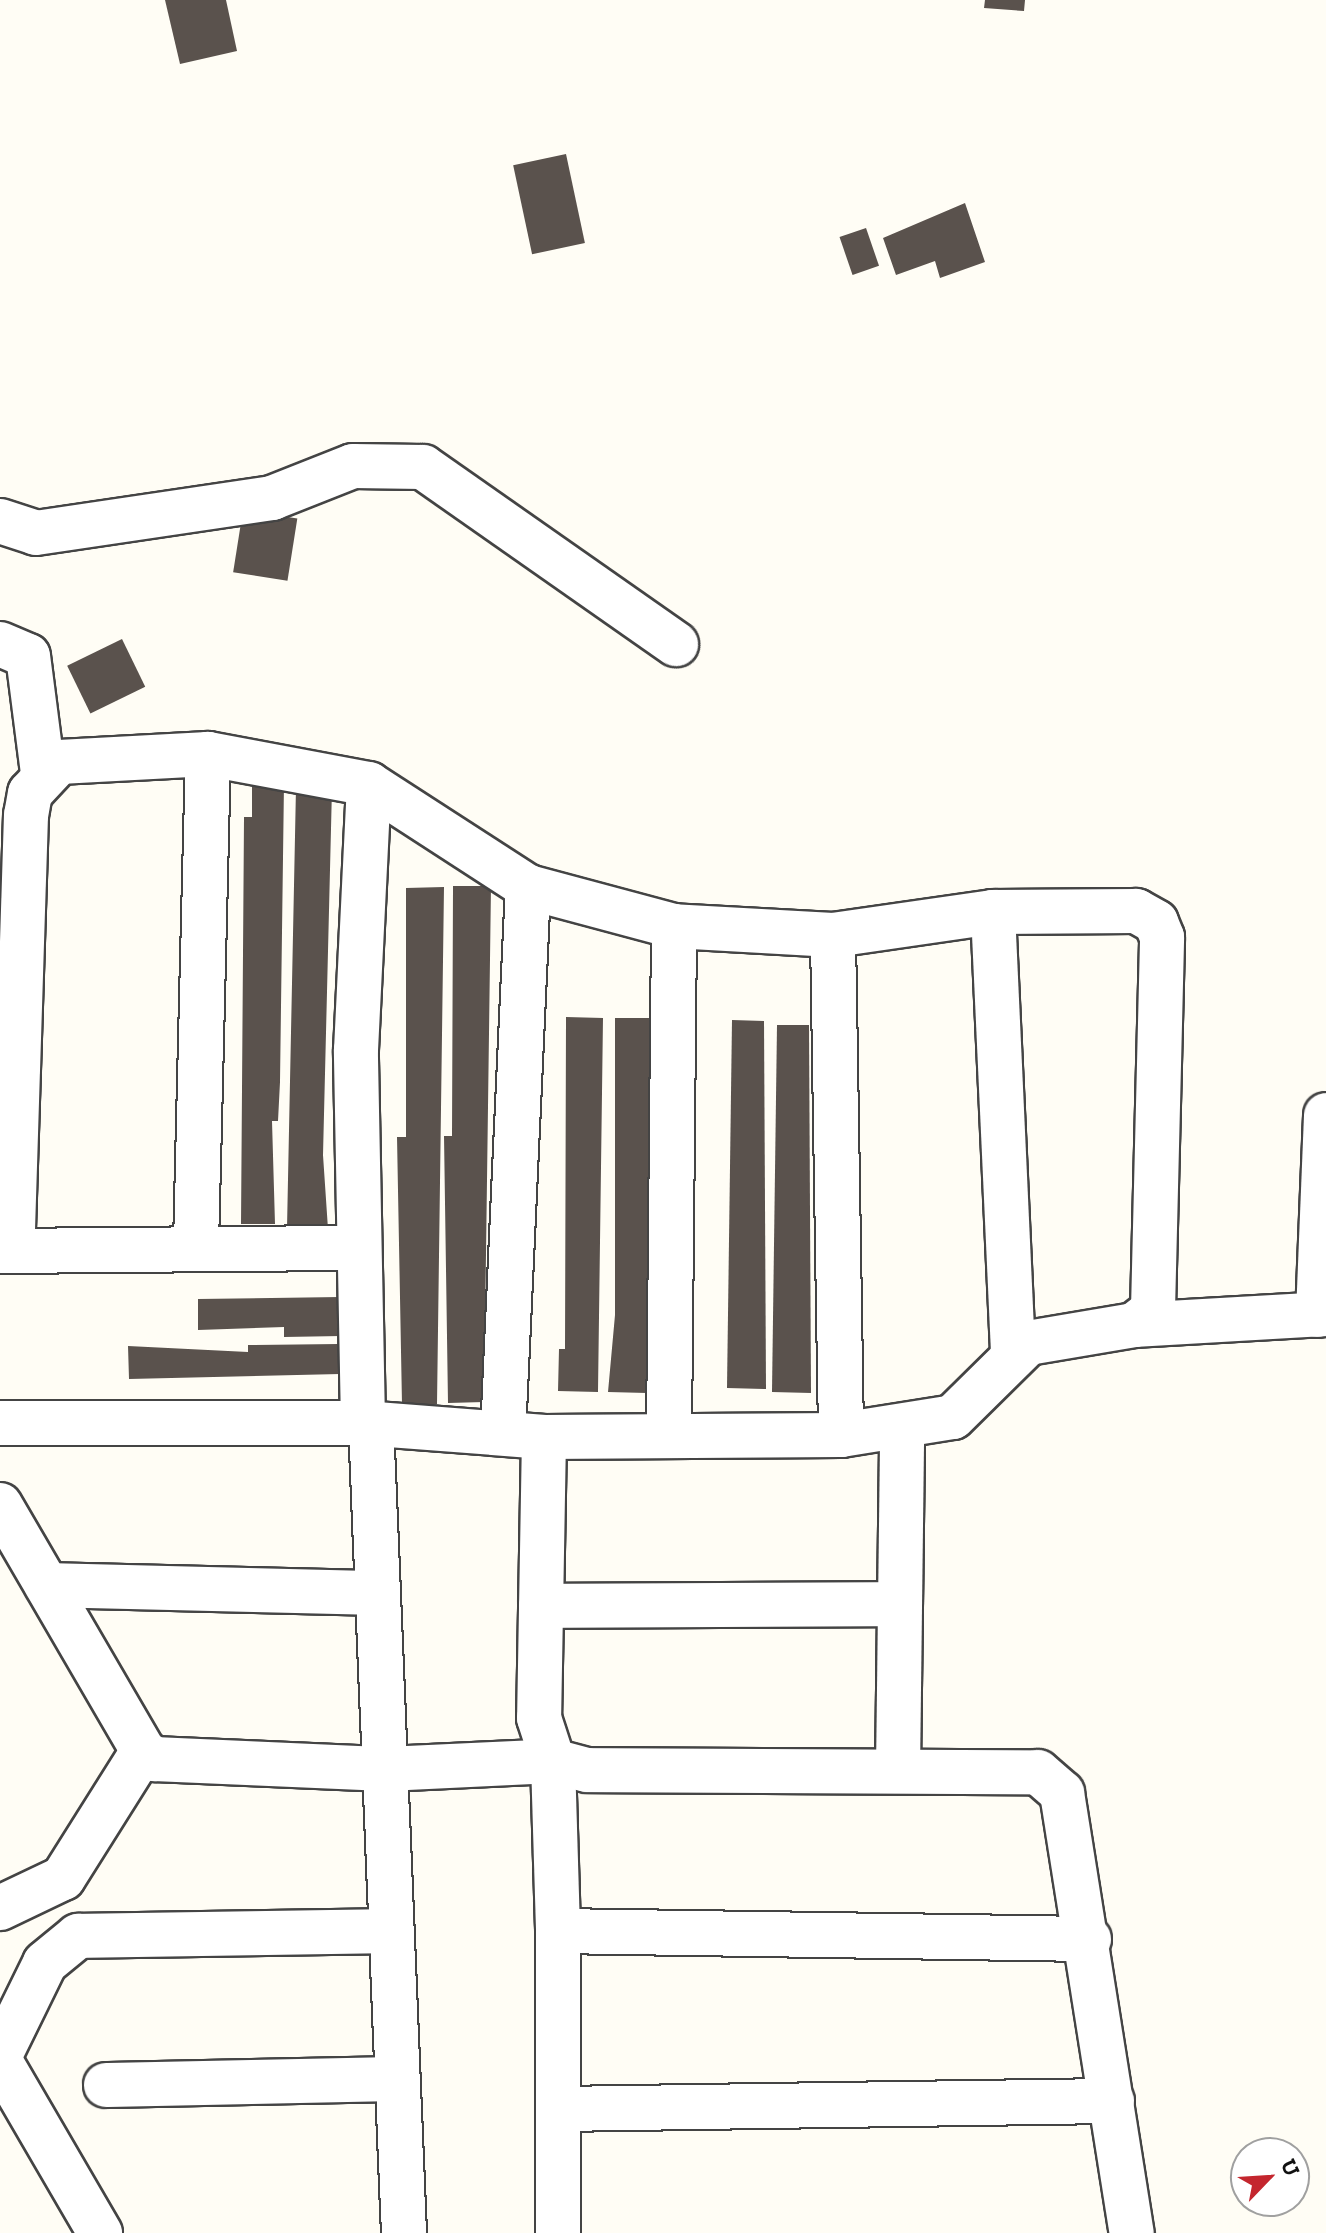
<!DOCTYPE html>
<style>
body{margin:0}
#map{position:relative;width:1326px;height:2233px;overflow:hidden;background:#fffdf5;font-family:"Zilla Slab",serif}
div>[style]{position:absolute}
.building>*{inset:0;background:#5a524d;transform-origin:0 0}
.roads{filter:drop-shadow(2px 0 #444) drop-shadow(-2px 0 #444) drop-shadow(0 2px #444) drop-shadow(0 -2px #444)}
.minor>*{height:44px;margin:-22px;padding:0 22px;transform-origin:22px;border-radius:22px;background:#fff}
span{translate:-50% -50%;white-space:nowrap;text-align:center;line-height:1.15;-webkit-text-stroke:8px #fff;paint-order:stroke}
.north{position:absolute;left:1230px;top:2137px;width:80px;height:80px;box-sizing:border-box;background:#fff;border:2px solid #a0a0a0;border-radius:50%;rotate:65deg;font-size:22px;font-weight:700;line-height:32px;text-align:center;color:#111}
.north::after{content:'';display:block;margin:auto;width:28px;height:36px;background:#c4262e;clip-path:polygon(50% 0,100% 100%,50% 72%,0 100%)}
</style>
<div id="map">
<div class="building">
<i style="clip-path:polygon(165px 0,226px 0,237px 51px,180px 64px)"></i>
<i style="clip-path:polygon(985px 0,1025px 0,1024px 11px,984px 8px)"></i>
<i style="left:566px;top:154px;width:91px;height:54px;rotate:78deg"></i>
<i style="clip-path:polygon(965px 203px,985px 262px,940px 278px,935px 261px,896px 275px,883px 238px)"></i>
<i style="left:866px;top:228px;width:40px;height:28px;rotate:71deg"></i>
<i style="left:243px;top:510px;width:55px;height:63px;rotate:9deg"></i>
<i style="left:122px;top:639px;width:53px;height:61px;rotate:64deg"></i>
<i style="clip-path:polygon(252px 782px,284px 783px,280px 1082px,278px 1121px,272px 1121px,275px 1224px,241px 1224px,244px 817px,252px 817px)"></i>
<i style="clip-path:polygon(296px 787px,332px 788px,323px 1155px,328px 1229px,287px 1228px)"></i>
<i style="clip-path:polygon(453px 886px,491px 886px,484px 1402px,448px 1403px,444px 1136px,452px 1136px)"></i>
<i style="clip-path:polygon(444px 887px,437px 1404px,402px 1404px,397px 1137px,406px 1137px,406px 888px)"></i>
<i style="clip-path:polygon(566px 1017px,603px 1018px,598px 1392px,558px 1391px,559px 1349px,565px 1349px)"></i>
<i style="clip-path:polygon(615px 1018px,652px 1018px,647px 1393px,608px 1392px,615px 1315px)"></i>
<i style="clip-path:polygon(732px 1020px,764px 1021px,766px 1389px,727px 1388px)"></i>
<i style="clip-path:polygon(777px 1025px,809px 1025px,811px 1393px,772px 1392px)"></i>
<i style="clip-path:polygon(340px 1297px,341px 1336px,284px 1337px,284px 1327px,198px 1330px,198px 1299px)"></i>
<i style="clip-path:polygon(339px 1344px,340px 1374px,129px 1379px,128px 1346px,248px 1352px,248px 1345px)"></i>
</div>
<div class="roads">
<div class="minor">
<i style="left:0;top:521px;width:38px;rotate:18deg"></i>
<i style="left:36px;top:533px;width:239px;rotate:-8.4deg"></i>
<i style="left:272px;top:498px;width:87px;rotate:-21.6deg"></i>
<i style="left:353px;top:466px;width:70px;rotate:0.8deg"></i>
<i style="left:423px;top:467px;width:309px;rotate:35deg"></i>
<i style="left:0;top:644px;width:30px;rotate:23deg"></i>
<i style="left:28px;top:656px;width:118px;rotate:82.7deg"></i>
<i style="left:993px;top:912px;width:442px;rotate:87.4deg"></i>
<i style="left:833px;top:935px;width:500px;rotate:89.08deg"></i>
<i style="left:196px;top:1245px;width:491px;rotate:-88.6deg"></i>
<i style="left:0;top:1251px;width:357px;rotate:-0.5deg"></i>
<i style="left:1318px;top:1315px;width:200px;rotate:-87.7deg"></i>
<i style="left:1134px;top:1325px;width:192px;rotate:-3.3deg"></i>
<i style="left:0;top:1423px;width:363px"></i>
<i style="left:363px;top:1423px;width:182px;rotate:4.4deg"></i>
<i style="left:544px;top:1437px;width:297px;rotate:-0.4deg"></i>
<i style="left:841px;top:1435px;width:113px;rotate:-9.1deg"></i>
<i style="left:953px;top:1417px;width:105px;rotate:-44.6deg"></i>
<i style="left:1028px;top:1343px;width:108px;rotate:-9.6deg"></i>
<i style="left:1134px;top:1325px;width:24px;rotate:-38deg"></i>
<i style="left:1153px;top:1310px;width:373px;rotate:-88.6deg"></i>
<i style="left:1162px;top:937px;width:16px;rotate:-112deg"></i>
<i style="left:1156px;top:922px;width:23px;rotate:-151deg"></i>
<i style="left:1136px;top:911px;width:143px;rotate:179.6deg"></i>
<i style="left:993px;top:912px;width:162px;rotate:171.8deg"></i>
<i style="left:833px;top:935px;width:159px;rotate:-176.8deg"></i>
<i style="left:674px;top:926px;width:151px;rotate:-165deg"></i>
<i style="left:528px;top:887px;width:189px;rotate:-147.1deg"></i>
<i style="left:369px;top:784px;width:164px;rotate:-169.4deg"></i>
<i style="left:208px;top:754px;width:149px;rotate:176.9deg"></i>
<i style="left:59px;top:762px;width:42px;rotate:133.1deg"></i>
<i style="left:30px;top:793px;width:22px;rotate:100deg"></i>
<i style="left:26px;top:815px;width:435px;rotate:91.8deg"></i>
<i style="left:363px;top:1423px;width:373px;rotate:-91.1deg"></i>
<i style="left:356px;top:1050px;width:266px;rotate:-87.2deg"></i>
<i style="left:371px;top:1423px;width:811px;rotate:87.67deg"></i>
<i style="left:669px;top:1432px;width:506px;rotate:-89.43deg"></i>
<i style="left:503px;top:1433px;width:547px;rotate:-87.38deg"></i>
<i style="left:544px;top:1437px;width:281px;rotate:91deg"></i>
<i style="left:539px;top:1718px;width:45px;rotate:72deg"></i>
<i style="left:553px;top:1761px;width:35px;rotate:15deg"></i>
<i style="left:587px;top:1770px;width:451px;rotate:0.3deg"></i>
<i style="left:1038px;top:1772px;width:32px;rotate:41deg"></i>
<i style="left:1062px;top:1793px;width:446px;rotate:81deg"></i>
<i style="left:0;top:1505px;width:285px;rotate:59.8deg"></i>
<i style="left:143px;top:1751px;width:150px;rotate:122.2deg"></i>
<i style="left:63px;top:1878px;width:70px;rotate:154.5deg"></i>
<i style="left:47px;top:1585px;width:331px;rotate:1.4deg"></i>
<i style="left:541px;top:1606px;width:359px;rotate:-0.3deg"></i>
<i style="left:143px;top:1751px;width:14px;rotate:36deg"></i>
<i style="left:154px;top:1759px;width:232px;rotate:2.5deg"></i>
<i style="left:386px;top:1769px;width:167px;rotate:-2.7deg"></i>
<i style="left:553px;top:1761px;width:170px;rotate:88.3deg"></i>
<i style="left:898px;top:1771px;width:341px;rotate:-89.3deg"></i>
<i style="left:1089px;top:1939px;width:531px;rotate:-179.14deg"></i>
<i style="left:558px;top:1931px;width:178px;rotate:90deg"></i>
<i style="left:558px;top:2109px;width:554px;rotate:-0.83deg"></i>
<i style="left:0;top:2055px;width:102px;rotate:-63.9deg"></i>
<i style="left:45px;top:1963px;width:43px;rotate:-39.3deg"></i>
<i style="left:78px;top:1936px;width:312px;rotate:-0.9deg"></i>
<i style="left:0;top:2061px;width:199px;rotate:59.8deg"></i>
<i style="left:106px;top:2085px;width:291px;rotate:-1.2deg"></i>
<i style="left:558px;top:2109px;width:124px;rotate:90deg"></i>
</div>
</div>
<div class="north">U</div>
</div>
